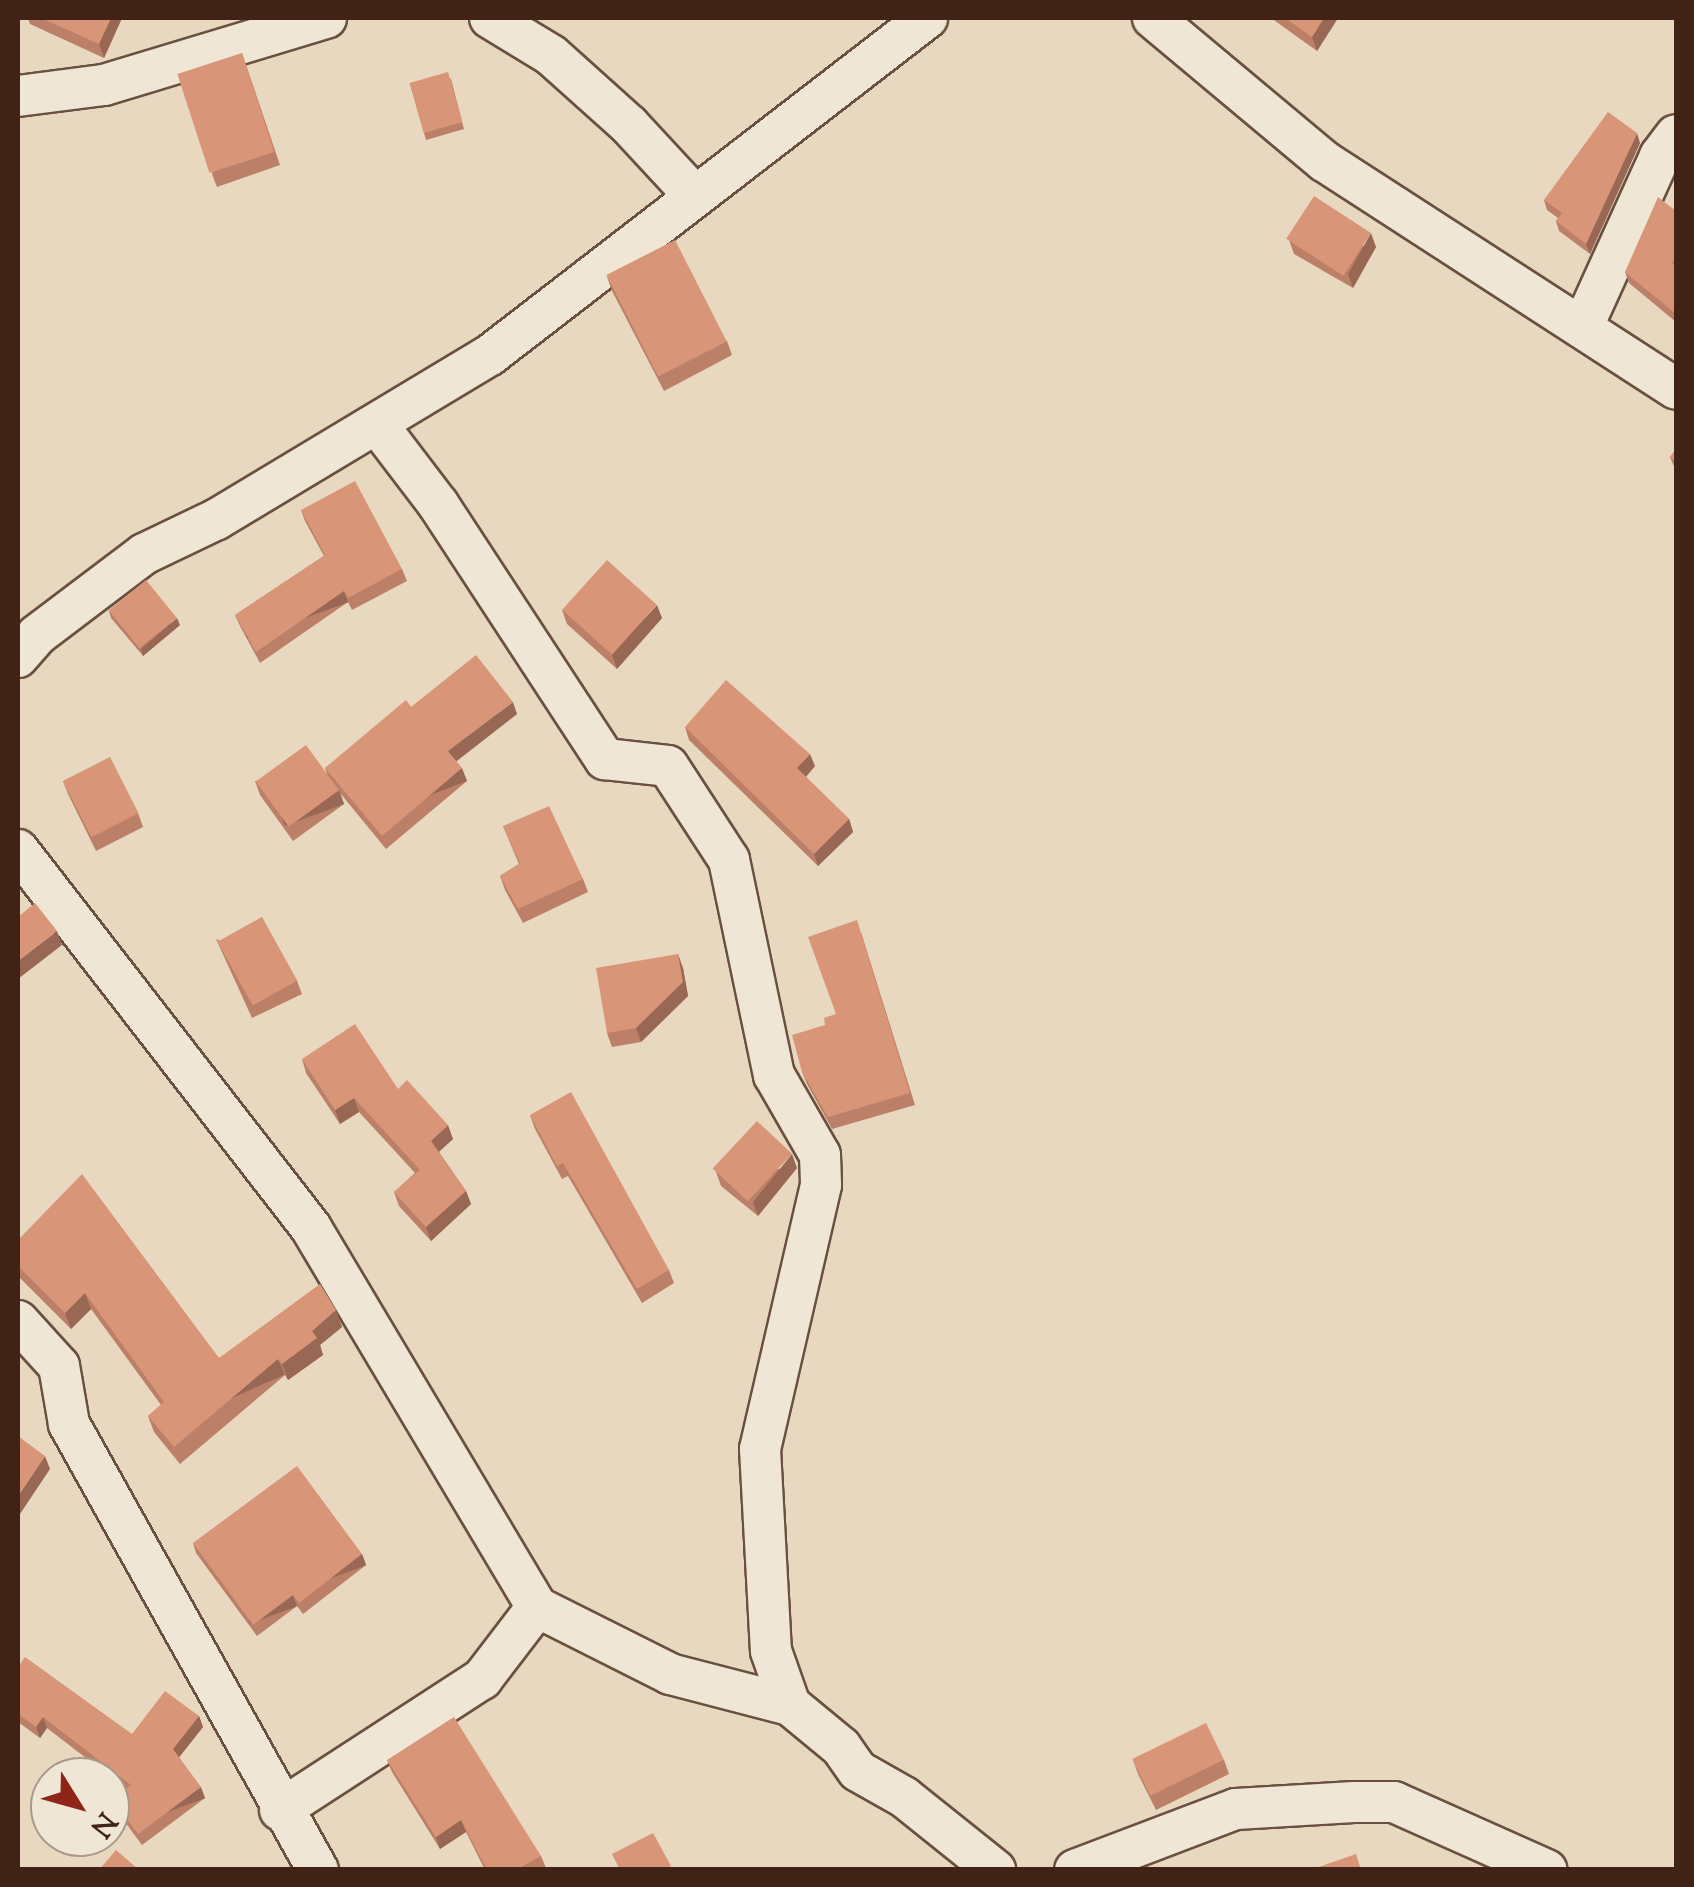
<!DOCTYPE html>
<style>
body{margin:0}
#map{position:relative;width:1694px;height:1887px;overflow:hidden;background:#e8d8bf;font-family:"Sorts Mill Goudy",serif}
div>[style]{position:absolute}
.roads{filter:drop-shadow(2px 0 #6a5040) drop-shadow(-2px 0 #6a5040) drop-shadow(0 2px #6a5040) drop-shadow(0 -2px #6a5040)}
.minor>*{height:40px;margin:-20px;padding:0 20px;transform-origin:20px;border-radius:20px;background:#f0e6d5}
.wall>*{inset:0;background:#bb8067}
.shaded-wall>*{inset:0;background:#986854;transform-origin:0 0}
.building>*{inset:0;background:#d99578;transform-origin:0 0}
span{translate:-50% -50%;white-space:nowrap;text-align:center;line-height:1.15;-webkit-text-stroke:10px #f0e6d5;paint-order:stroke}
.frame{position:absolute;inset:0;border:20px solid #402316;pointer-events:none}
.north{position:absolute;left:30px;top:1757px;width:100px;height:100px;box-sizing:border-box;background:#f0e6d5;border:2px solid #aa9889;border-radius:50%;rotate:127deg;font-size:28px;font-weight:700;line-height:40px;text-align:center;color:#402316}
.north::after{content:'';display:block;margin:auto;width:35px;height:45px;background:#8f2418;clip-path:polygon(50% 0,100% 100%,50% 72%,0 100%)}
</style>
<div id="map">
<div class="roads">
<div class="minor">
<i style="left:490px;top:18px;width:71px;rotate:31.2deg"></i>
<i style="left:551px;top:55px;width:105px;rotate:41.9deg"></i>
<i style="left:629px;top:125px;width:94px;rotate:47.2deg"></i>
<i style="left:1153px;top:18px;width:223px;rotate:39.9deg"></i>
<i style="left:1324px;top:161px;width:419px;rotate:32.9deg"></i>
<i style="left:18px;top:96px;width:87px;rotate:-7.3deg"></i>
<i style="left:104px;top:85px;width:232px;rotate:-16.8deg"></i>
<i style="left:1583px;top:326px;width:187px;rotate:-65.6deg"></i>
<i style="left:1660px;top:156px;width:26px;rotate:-53deg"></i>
<i style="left:377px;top:424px;width:101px;rotate:52.7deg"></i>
<i style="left:438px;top:504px;width:305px;rotate:56.8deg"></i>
<i style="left:605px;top:759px;width:63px;rotate:6.3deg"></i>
<i style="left:668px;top:766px;width:112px;rotate:57deg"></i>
<i style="left:729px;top:860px;width:220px;rotate:78.2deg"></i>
<i style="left:774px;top:1075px;width:92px;rotate:60.1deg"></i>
<i style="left:820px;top:1155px;width:30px;rotate:88deg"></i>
<i style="left:821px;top:1185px;width:271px;rotate:103deg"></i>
<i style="left:760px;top:1449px;width:202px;rotate:86.9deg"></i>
<i style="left:771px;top:1651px;width:57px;rotate:70.6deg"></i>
<i style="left:790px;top:1705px;width:66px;rotate:39.5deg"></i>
<i style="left:841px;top:1747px;width:29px;rotate:55deg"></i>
<i style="left:858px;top:1771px;width:53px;rotate:29.5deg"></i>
<i style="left:904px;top:1797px;width:117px;rotate:38.7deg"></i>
<i style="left:18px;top:657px;width:29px;rotate:-49deg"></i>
<i style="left:37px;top:635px;width:134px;rotate:-37.1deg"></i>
<i style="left:144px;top:554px;width:81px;rotate:-25.6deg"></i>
<i style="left:217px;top:519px;width:318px;rotate:-31deg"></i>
<i style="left:490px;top:355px;width:552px;rotate:-37.64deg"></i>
<i style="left:18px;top:850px;width:478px;rotate:52.2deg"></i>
<i style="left:311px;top:1228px;width:441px;rotate:59.2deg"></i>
<i style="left:537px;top:1607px;width:149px;rotate:26.7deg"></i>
<i style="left:670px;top:1674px;width:124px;rotate:14.5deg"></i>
<i style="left:18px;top:1321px;width:61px;rotate:47.7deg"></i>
<i style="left:59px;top:1366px;width:59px;rotate:80.2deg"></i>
<i style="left:69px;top:1424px;width:511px;rotate:60.83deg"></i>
<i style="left:280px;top:1810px;width:241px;rotate:-33deg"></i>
<i style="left:482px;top:1679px;width:91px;rotate:-52.6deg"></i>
<i style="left:1075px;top:1870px;width:172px;rotate:-20.8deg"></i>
<i style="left:1236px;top:1809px;width:118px;rotate:-3.4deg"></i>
<i style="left:1354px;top:1802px;width:40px"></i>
<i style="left:1394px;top:1802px;width:167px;rotate:24deg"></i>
</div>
</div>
<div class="wall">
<i style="clip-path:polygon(28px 18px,122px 18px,104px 58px,30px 24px)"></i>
<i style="clip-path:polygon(1271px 18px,1338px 18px,1317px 51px)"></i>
<i style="clip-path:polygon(242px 53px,280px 165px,217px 187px,212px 174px)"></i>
<i style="clip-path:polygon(451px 79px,464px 129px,426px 140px,410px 84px)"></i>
<i style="clip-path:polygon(1640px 143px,1590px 254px,1559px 231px,1556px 221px,1558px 218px,1547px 210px,1544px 200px)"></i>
<i style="clip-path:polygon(1676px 211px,1676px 322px,1629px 283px,1625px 272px)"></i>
<i style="clip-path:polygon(1289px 240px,1376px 247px,1353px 288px,1294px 254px)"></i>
<i style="clip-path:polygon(607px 277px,727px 341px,732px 355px,664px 391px,612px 291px)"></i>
<i style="clip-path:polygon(1676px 449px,1676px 471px,1670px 457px)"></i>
<i style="clip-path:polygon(301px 510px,402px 569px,407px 581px,352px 610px,348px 602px,260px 663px,240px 626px,235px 615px,324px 556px,305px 521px)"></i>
<i style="clip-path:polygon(562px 610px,662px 618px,617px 669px,567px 624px)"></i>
<i style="clip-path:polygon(109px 611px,180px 625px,143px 656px,111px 618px)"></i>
<i style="clip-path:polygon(411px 707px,517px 714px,456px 761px,467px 781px,386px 849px,340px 793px,344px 804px,293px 841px,260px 795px,255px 781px,327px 774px,325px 768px)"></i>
<i style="clip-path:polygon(685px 727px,815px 766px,806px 777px,849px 819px,853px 832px,818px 866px,689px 740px)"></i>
<i style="clip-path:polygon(63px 781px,138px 813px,143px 827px,96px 851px,68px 794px)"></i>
<i style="clip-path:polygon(503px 826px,583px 879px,588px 892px,523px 923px,505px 890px,500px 876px,519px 864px)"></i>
<i style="clip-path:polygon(861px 932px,915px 1105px,832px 1129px,807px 1084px,802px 1072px,825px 1025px,836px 1014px)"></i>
<i style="clip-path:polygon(216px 939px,297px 981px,302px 994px,252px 1018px)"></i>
<i style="clip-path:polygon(683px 968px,688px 996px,641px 1042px,612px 1047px,607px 1033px)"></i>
<i style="clip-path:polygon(302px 1059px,398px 1089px,453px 1139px,439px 1152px,466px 1191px,471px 1204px,431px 1241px,399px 1206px,394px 1192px,415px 1173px,359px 1112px,340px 1124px,306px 1073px)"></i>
<i style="clip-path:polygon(530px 1115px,669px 1270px,674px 1283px,642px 1303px,568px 1176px,562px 1179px,535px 1129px)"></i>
<i style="clip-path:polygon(797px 1168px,758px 1216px,721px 1186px,716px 1172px)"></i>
<i style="clip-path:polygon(18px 1240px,219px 1358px,336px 1310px,342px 1327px,320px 1345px,323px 1355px,288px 1380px,285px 1375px,180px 1464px,154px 1432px,148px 1416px,161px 1405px,91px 1309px,71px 1329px,18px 1276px)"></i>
<i style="clip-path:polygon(193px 1543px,362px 1554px,366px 1565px,303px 1614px,297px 1606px,257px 1636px,196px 1553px)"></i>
<i style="clip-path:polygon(18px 1667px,132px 1734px,199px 1716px,203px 1727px,179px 1757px,205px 1798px,142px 1845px,116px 1810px,112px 1799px,126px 1789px,47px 1728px,40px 1738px,18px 1722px)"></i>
<i style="clip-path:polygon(387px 1760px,541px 1856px,546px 1868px,543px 1870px,485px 1870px,466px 1832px,440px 1849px,392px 1772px)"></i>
<i style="clip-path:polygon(1133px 1760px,1224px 1760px,1229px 1774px,1156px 1810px,1138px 1774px)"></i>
</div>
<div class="shaded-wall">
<i style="clip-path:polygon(111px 18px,122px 18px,104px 58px,99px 44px)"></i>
<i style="clip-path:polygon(1324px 18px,1338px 18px,1317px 51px,1312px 37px)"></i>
<i style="clip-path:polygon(1637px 133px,1640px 143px,1590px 254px,1586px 244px)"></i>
<i style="clip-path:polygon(1371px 233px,1376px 247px,1353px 288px,1348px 274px)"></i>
<i style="left:344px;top:591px;width:12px;height:107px;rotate:70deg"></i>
<i style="clip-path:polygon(657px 605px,662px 618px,617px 669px,612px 655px)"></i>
<i style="clip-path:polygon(177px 618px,180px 625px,143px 656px,141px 649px)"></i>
<i style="clip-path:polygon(513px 702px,517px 714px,453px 764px,448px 751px)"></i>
<i style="clip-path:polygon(810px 754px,815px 766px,802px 781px,797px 768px)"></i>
<i style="left:462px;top:768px;width:14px;height:105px;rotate:69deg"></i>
<i style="left:339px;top:790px;width:15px;height:63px;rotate:70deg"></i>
<i style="clip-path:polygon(849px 819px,853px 832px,818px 866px,814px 854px)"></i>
<i style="clip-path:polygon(57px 931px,62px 945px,18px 979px,18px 961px)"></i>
<i style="clip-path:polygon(678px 954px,683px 968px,688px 996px,641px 1042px,636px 1028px)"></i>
<i style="clip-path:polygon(354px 1098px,359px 1112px,340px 1124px,335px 1110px)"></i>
<i style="clip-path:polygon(448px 1125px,453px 1139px,436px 1154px,431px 1141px)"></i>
<i style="clip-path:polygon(792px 1154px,797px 1168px,758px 1216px,753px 1202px)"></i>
<i style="clip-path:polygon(466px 1191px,471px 1204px,431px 1241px,426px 1227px)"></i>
<i style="clip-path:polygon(85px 1293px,91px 1309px,71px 1329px,65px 1313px)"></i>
<i style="clip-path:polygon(336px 1310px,342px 1327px,320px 1345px,323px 1355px,288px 1380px,282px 1364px,312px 1331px)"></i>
<i style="left:278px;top:1359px;width:17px;height:136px;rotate:66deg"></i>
<i style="clip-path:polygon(45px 1456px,50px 1469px,18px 1517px,18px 1496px)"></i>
<i style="left:362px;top:1554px;width:12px;height:80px;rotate:70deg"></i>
<i style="left:293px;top:1595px;width:12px;height:50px;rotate:70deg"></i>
<i style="clip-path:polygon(199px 1716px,203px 1727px,177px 1760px,173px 1749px)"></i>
<i style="clip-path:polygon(43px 1717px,47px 1728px,40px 1738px,36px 1727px)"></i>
<i style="left:201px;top:1787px;width:12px;height:79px;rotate:70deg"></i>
<i style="clip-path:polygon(461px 1820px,466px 1832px,440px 1849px,436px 1837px)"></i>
</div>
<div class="building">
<i style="clip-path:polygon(41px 18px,111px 18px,99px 44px)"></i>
<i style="clip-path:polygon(1285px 18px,1324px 18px,1312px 37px)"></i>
<i style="left:242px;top:53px;width:104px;height:68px;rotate:72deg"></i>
<i style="left:448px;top:72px;width:52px;height:40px;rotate:74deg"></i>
<i style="clip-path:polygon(1608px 112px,1637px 133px,1586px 244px,1556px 221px,1562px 213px,1544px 200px)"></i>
<i style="left:1314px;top:196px;width:68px;height:51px;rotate:33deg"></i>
<i style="clip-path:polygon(1658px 197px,1676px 211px,1676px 257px,1672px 263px,1676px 266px,1676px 314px,1625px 272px)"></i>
<i style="left:675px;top:240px;width:114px;height:77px;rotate:63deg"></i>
<i style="clip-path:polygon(1676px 449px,1676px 462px,1670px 457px)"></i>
<i style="clip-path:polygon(355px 481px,402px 569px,348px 598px,344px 591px,256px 652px,235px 615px,325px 555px,301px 510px)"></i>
<i style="left:607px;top:560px;width:67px;height:67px;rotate:42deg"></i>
<i style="left:146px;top:580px;width:49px;height:48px;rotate:51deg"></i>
<i style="clip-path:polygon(476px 655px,513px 702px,448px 751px,462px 768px,382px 836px,325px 768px,406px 700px,411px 707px)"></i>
<i style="clip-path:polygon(726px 680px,810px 754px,797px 768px,849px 819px,814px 854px,685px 727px)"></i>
<i style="left:306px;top:745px;width:56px;height:62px;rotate:54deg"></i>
<i style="left:110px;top:757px;width:63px;height:53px;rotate:63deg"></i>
<i style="clip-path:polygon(549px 806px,583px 879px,518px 909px,500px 876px,520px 863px,503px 826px)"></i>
<i style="clip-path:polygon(35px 903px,57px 931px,18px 961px,18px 917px)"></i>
<i style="left:262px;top:917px;width:73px;height:51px;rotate:61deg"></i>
<i style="clip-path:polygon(857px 920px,910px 1093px,828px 1117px,802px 1072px,792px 1035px,825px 1025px,824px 1018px,836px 1014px,808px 937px)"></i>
<i style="clip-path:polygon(678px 954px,683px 982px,636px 1028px,607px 1033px,596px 968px)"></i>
<i style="clip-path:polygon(355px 1024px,398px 1089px,407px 1080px,448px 1125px,431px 1141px,466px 1191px,426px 1227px,394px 1192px,420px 1170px,354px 1098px,335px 1110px,302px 1059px)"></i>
<i style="clip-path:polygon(571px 1092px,669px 1270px,637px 1289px,563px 1163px,557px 1166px,530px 1115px)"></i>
<i style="left:757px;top:1121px;width:48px;height:65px;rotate:43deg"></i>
<i style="clip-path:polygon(82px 1174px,219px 1358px,320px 1284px,336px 1310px,312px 1331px,317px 1338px,282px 1364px,278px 1359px,174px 1447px,148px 1416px,164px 1402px,85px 1293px,65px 1313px,18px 1266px,18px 1240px)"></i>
<i style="clip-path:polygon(18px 1436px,45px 1456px,18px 1496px)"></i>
<i style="clip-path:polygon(297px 1466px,362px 1554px,299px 1603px,293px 1595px,253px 1625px,193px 1543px)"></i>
<i style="clip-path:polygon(25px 1657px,132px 1734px,165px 1691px,199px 1716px,173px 1749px,201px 1787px,138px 1834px,112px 1799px,131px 1785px,43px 1717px,36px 1727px,18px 1714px,18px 1667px)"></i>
<i style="clip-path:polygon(454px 1717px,541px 1856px,516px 1870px,487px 1870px,461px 1820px,436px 1837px,387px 1760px)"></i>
<i style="left:1206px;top:1723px;width:41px;height:82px;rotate:64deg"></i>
<i style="clip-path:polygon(653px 1833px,671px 1866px,663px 1870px,620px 1870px,612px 1854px)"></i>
<i style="clip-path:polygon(116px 1850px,139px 1870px,99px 1870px)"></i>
<i style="clip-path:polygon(1356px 1854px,1361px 1870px,1310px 1870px)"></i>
</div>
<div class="frame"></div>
<div class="north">N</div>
</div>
